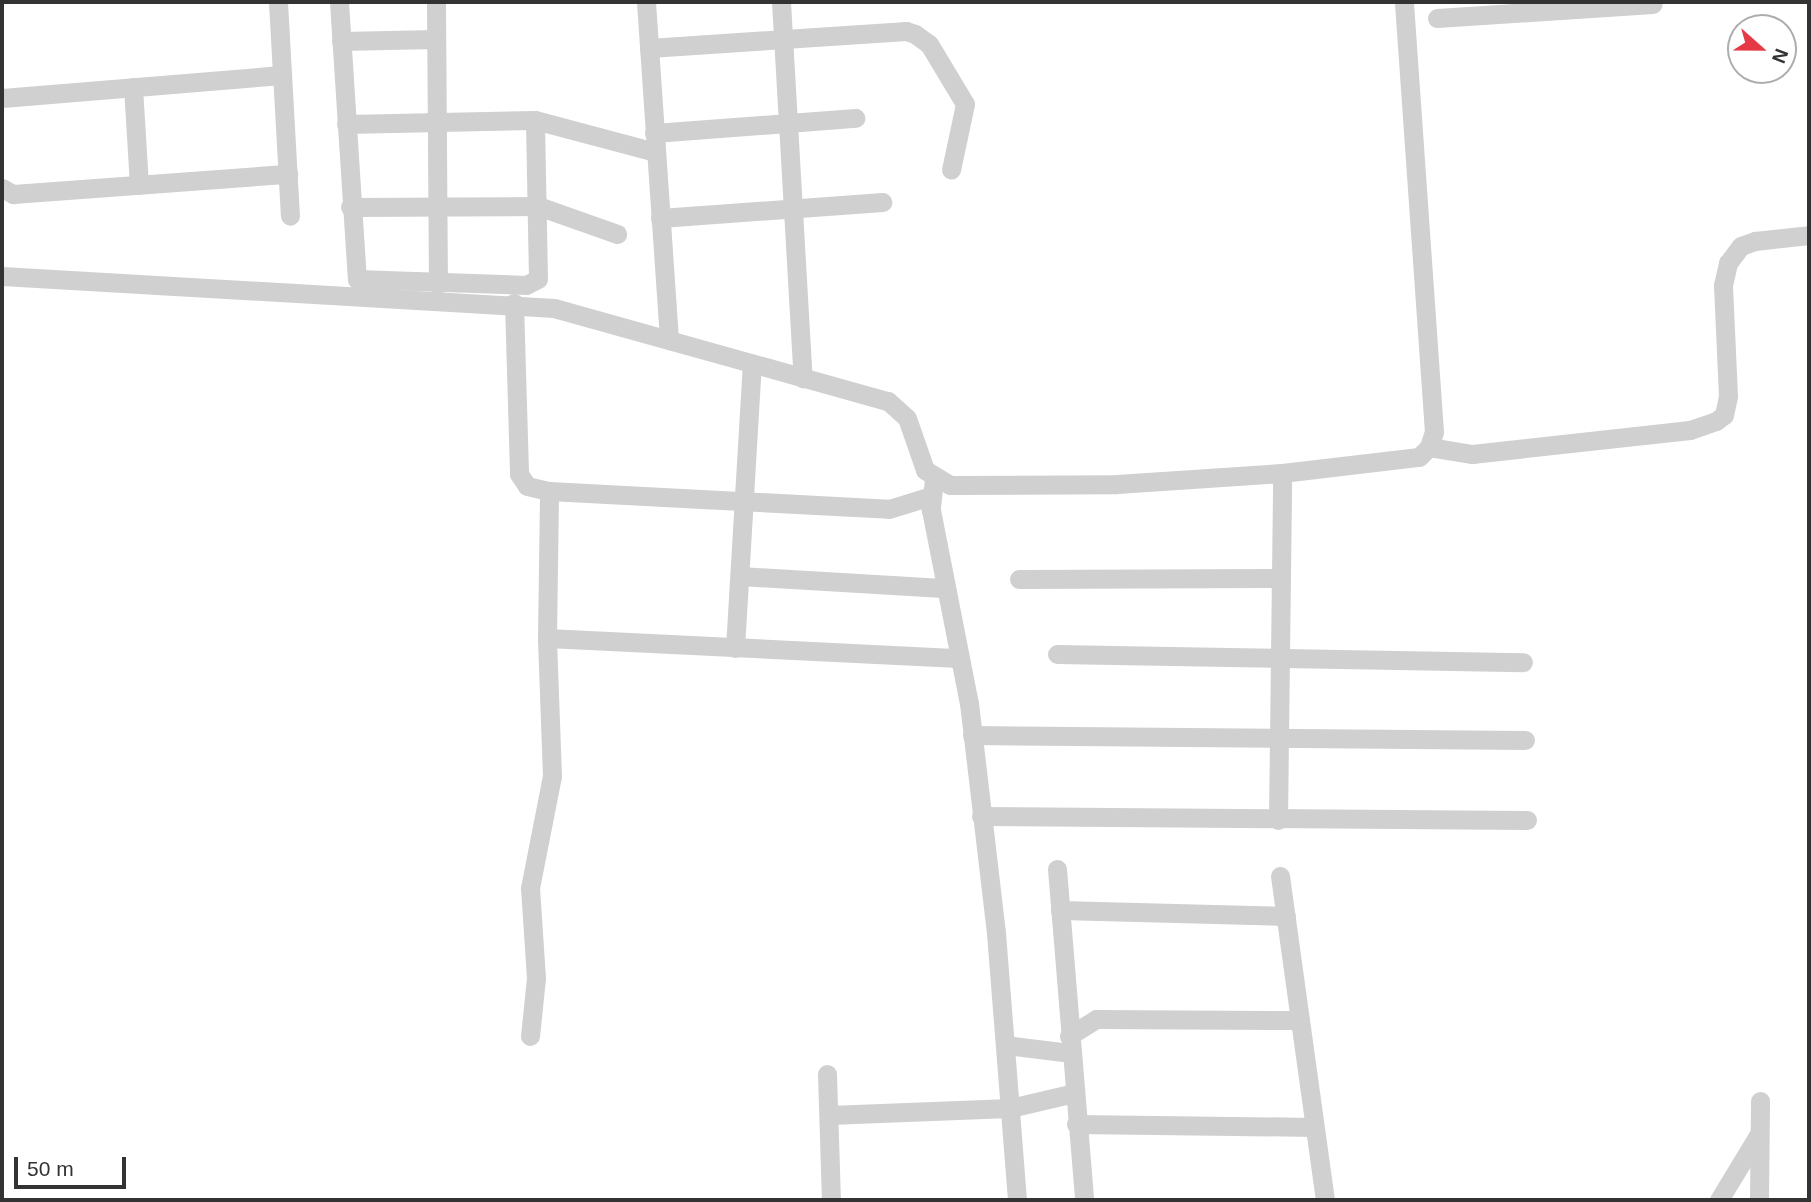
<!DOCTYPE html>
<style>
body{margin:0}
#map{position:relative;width:1811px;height:1202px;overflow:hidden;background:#fff;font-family:Helvetica,sans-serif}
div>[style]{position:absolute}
.minor>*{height:19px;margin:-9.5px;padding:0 9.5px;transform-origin:9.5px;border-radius:9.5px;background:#d0d0d0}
span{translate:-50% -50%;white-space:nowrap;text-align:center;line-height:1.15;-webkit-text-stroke:7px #fff;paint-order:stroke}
.frame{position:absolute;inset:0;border:4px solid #333;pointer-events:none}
.north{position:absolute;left:1727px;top:14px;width:70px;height:70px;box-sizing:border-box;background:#fff;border:2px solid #adadad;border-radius:50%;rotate:111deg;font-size:19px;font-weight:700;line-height:28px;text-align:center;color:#333}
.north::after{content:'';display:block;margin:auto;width:24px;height:32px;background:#e63946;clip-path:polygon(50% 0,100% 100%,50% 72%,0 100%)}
.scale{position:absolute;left:14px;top:1157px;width:112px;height:32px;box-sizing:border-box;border:4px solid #333;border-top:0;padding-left:9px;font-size:21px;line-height:24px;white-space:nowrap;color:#333;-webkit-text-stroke:5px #fff;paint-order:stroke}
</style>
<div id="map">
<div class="minor">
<i style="left:278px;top:2px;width:214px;rotate:86.8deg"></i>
<i style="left:339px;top:2px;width:278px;rotate:86.3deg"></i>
<i style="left:357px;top:279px;width:169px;rotate:2deg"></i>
<i style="left:526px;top:285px;width:13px;rotate:-27deg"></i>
<i style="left:538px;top:279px;width:159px;rotate:-91.1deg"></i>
<i style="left:436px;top:2px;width:282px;rotate:89.6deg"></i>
<i style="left:646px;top:2px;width:339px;rotate:86.1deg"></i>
<i style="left:781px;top:2px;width:377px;rotate:86.7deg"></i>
<i style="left:1437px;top:18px;width:216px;rotate:-3.7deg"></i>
<i style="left:341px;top:41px;width:95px;rotate:-1.2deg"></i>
<i style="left:649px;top:48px;width:258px;rotate:-3.8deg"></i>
<i style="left:906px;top:31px;width:9px;rotate:18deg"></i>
<i style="left:915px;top:34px;width:17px;rotate:36deg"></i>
<i style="left:929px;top:44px;width:70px;rotate:59deg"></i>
<i style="left:965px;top:104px;width:67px;rotate:102deg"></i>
<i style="left:133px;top:87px;width:98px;rotate:86.5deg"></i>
<i style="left:2px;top:98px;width:281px;rotate:-4.7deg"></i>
<i style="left:346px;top:124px;width:189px;rotate:-1.2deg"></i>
<i style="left:535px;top:120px;width:124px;rotate:14.9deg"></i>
<i style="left:654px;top:133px;width:202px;rotate:-4.3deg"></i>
<i style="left:2px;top:188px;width:13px;rotate:29deg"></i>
<i style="left:13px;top:194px;width:276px;rotate:-4.2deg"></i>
<i style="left:350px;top:207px;width:188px;rotate:-0.3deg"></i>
<i style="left:538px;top:206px;width:84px;rotate:19.5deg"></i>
<i style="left:660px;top:218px;width:223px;rotate:-4.1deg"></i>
<i style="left:2px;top:276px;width:553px;rotate:3.32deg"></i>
<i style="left:554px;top:308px;width:347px;rotate:15.6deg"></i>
<i style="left:888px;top:401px;width:25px;rotate:42deg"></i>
<i style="left:907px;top:418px;width:55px;rotate:70.9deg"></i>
<i style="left:925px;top:470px;width:29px;rotate:31deg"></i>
<i style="left:950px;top:485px;width:167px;rotate:-0.3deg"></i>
<i style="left:1117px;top:484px;width:165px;rotate:-3.8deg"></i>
<i style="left:1282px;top:473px;width:138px;rotate:-6.7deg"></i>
<i style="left:1419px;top:457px;width:14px;rotate:-45deg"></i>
<i style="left:1429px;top:447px;width:16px;rotate:-72deg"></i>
<i style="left:1434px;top:432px;width:431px;rotate:-94deg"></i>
<i style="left:514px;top:303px;width:171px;rotate:88.3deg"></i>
<i style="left:519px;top:474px;width:14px;rotate:56deg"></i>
<i style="left:527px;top:486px;width:23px;rotate:13deg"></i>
<i style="left:549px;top:491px;width:340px;rotate:3deg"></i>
<i style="left:889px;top:509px;width:44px;rotate:-17.2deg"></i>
<i style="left:1429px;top:447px;width:44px;rotate:9.2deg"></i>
<i style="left:1472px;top:454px;width:219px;rotate:-6.3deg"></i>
<i style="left:1690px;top:430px;width:28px;rotate:-19deg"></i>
<i style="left:1716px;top:421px;width:10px;rotate:-37deg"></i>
<i style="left:1724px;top:415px;width:19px;rotate:-78deg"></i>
<i style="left:1728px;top:396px;width:111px;rotate:-92.6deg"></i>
<i style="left:1723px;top:285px;width:23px;rotate:-77deg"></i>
<i style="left:1728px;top:263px;width:21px;rotate:-53deg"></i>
<i style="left:1741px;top:246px;width:15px;rotate:-20deg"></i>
<i style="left:1755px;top:241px;width:54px;rotate:-6.3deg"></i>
<i style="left:934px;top:479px;width:31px;rotate:96deg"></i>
<i style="left:931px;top:510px;width:197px;rotate:78.9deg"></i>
<i style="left:969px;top:703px;width:232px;rotate:83.3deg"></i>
<i style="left:996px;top:933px;width:268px;rotate:85.5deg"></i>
<i style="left:740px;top:576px;width:203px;rotate:3.4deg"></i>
<i style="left:1019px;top:579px;width:261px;rotate:-0.2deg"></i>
<i style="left:547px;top:638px;width:412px;rotate:2.8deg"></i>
<i style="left:735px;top:648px;width:285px;rotate:-86.6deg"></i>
<i style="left:1057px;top:654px;width:466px;rotate:1deg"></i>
<i style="left:972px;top:735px;width:553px;rotate:0.52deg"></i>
<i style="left:981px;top:816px;width:546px;rotate:0.42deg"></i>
<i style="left:1278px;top:820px;width:347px;rotate:-89.3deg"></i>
<i style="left:1057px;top:869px;width:332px;rotate:85.3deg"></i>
<i style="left:1280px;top:876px;width:327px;rotate:82.1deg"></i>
<i style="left:1060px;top:910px;width:226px;rotate:1.5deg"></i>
<i style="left:530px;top:1036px;width:58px;rotate:-84.1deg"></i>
<i style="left:536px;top:978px;width:90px;rotate:-93.8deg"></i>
<i style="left:530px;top:888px;width:114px;rotate:-78.9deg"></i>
<i style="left:552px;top:776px;width:138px;rotate:-92.1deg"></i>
<i style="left:547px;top:638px;width:147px;rotate:-89.2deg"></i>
<i style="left:1069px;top:1036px;width:32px;rotate:-32deg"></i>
<i style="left:1096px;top:1019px;width:204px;rotate:0.3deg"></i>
<i style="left:1005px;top:1045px;width:65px;rotate:7deg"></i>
<i style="left:827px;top:1074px;width:126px;rotate:88.2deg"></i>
<i style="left:829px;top:1115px;width:181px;rotate:-2.2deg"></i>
<i style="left:1010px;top:1108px;width:66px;rotate:-13.2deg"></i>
<i style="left:1076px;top:1124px;width:238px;rotate:0.7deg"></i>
<i style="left:1719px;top:1200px;width:77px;rotate:-58.8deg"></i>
<i style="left:1759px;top:1200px;width:99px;rotate:-89.4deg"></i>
</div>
<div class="frame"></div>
<div class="north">N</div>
<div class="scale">50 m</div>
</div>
